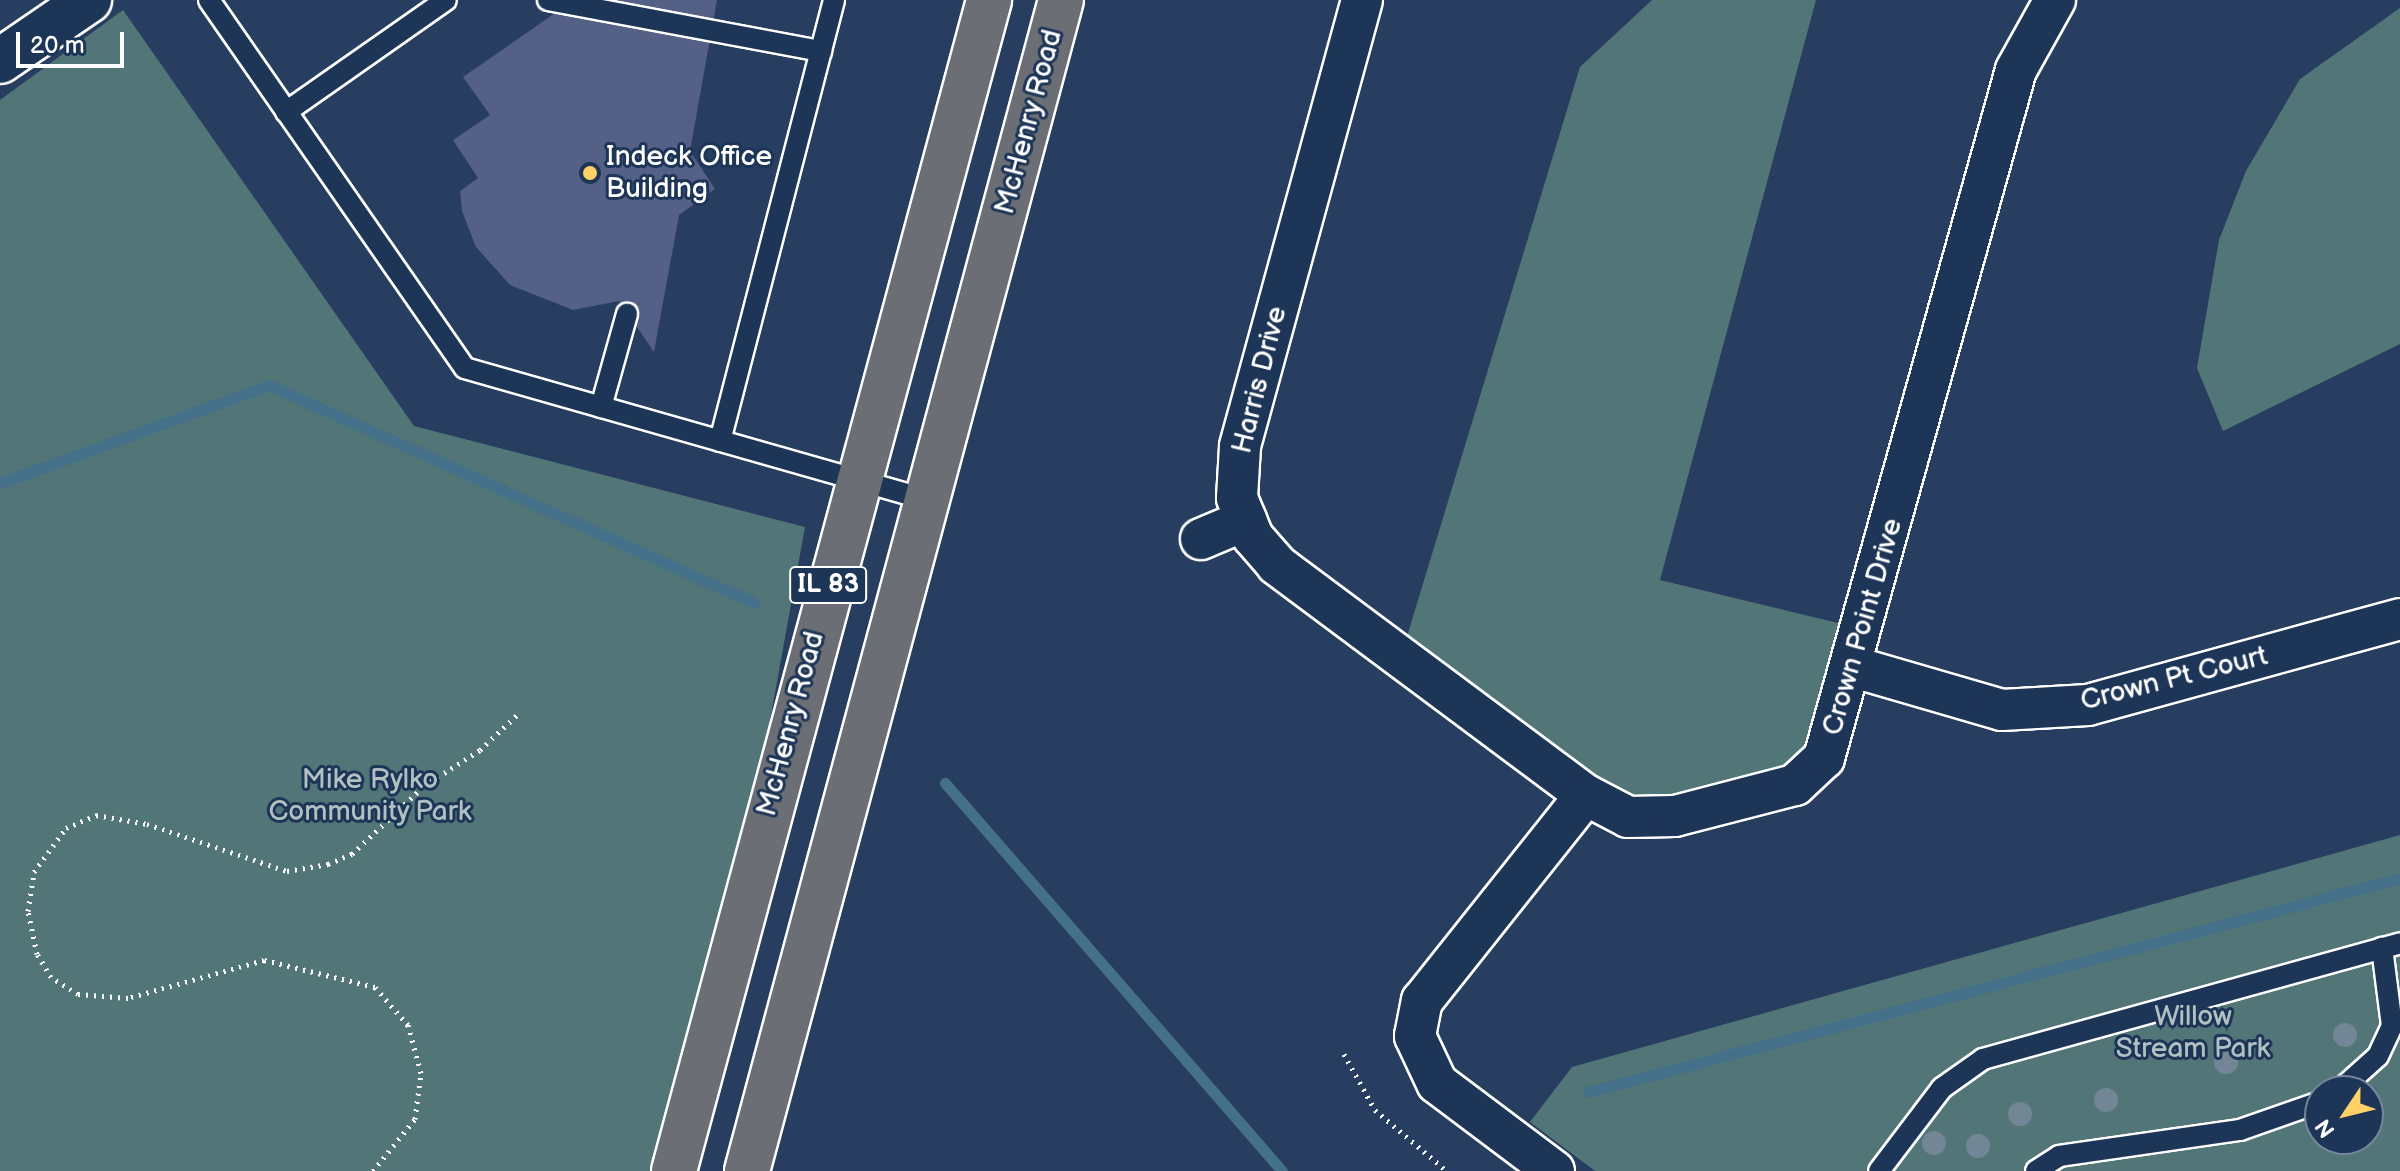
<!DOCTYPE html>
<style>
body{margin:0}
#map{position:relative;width:2400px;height:1171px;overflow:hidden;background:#283e61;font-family:"Balsamiq Sans",sans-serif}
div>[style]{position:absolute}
.green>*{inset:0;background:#527678}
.stream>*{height:11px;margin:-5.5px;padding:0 5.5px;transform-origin:5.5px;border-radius:5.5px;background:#44708a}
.building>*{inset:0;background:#556087}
.path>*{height:5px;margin-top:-2.5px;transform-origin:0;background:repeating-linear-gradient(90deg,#fff 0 2px,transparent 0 8px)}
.roads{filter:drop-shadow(2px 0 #fff) drop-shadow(-2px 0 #fff) drop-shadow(0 2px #fff) drop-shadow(0 -2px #fff)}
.service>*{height:20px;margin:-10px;padding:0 10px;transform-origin:10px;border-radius:10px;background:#1d3557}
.minor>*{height:40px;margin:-20px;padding:0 20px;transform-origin:20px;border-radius:20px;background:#1d3557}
.secondary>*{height:44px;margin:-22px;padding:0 22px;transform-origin:22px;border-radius:22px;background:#1d3557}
.primary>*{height:44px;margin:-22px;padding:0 22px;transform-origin:22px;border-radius:22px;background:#6b6f75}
.trees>*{width:24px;height:24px;margin:-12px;border-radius:50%;background:#738696}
.dots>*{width:22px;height:22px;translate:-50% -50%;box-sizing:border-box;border:4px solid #1d3557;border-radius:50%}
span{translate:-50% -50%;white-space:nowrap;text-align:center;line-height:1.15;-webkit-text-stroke:6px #1d3557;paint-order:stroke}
.shield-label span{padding:2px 6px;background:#1d3557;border:2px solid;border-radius:6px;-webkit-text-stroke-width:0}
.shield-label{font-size:26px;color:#fff;font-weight:700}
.street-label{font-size:28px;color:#fff}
.poi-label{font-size:28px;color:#fff}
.left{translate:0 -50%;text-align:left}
.park-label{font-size:28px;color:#b1c1c2}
.north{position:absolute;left:2304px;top:1075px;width:80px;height:80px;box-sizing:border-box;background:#1d3557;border:2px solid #77869a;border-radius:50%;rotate:235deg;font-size:22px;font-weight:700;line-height:32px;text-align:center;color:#fff}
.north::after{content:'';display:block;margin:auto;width:28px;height:36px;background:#ffd166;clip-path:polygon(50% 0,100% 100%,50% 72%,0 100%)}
.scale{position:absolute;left:16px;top:32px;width:108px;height:36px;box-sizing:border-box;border:4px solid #fff;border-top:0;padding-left:10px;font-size:24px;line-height:28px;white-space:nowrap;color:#fff;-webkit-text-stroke:6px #1d3557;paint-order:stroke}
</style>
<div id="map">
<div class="green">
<i style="clip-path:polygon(1652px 0,1816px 0,1660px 580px,1842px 624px,1804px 757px,1791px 769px,1660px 804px,1627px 801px,1405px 643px,1580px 67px)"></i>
<i style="clip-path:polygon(2400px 8px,2400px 344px,2223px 431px,2197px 368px,2219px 240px,2246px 171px,2300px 79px)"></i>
<i style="clip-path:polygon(123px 10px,414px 426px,805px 527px,767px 737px,650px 1171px,0 1171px,0 100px)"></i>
<i style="clip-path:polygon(evenodd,2400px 835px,2400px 1171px,1595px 1171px,1530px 1122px,1572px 1067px,2400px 835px,2320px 1091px,2368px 1091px,2368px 1139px,2320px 1139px,2320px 1091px)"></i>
</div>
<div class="stream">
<i style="left:0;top:483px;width:286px;rotate:-20deg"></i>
<i style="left:269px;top:385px;width:532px;rotate:24.2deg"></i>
<i style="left:945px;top:783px;width:514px;rotate:49.02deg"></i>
<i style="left:1588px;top:1092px;width:840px;rotate:-14.76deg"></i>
</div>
<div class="building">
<i style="clip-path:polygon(574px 0,717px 0,690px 151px,715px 189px,679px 215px,654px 352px,619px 301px,573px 310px,510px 285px,476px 247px,462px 211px,460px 191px,478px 178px,453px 140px,490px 115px,463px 77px)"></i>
</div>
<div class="path">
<i style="left:1344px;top:1054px;width:64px;rotate:61deg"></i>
<i style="left:1375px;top:1110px;width:94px;rotate:40.3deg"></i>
<i style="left:373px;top:1171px;width:67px;rotate:-51.1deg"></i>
<i style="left:415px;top:1119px;width:46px;rotate:-82.6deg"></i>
<i style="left:421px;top:1073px;width:50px;rotate:-105.2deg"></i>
<i style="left:408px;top:1025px;width:50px;rotate:-131deg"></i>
<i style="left:375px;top:987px;width:114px;rotate:-166.3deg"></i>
<i style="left:264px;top:960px;width:141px;rotate:164.4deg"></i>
<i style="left:128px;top:998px;width:50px;rotate:-175.4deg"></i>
<i style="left:78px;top:994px;width:32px;rotate:-148deg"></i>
<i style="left:51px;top:977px;width:27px;rotate:-121deg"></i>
<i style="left:37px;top:954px;width:44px;rotate:-101.8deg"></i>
<i style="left:28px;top:911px;width:39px;rotate:-81deg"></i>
<i style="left:34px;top:872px;width:54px;rotate:-54deg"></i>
<i style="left:66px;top:828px;width:33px;rotate:-23deg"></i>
<i style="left:96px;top:815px;width:52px;rotate:10deg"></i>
<i style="left:147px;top:824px;width:148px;rotate:18.6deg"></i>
<i style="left:287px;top:871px;width:42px;rotate:-9.7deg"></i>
<i style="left:328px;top:864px;width:26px;rotate:-23deg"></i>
<i style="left:352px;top:854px;width:99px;rotate:-43.4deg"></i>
<i style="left:424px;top:786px;width:67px;rotate:-32.7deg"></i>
<i style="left:480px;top:750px;width:55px;rotate:-43.5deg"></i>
</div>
<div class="roads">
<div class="service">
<i style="left:209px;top:0;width:448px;rotate:55.2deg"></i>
<i style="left:465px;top:368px;width:481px;rotate:15.9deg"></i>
<i style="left:548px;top:0;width:278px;rotate:10.6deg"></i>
<i style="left:286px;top:112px;width:195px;rotate:-35deg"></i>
<i style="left:601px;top:407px;width:97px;rotate:-74.4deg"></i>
<i style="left:720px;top:441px;width:455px;rotate:-75.5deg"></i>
<i style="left:2339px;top:1091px;width:52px;rotate:-41.9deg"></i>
<i style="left:2378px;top:1056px;width:33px;rotate:-65deg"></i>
<i style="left:2392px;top:1026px;width:79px;rotate:-97.3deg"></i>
<i style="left:1879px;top:1171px;width:104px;rotate:-52.8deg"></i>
<i style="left:1942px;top:1088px;width:50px;rotate:-35.3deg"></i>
<i style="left:1983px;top:1059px;width:433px;rotate:-15.5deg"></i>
<i style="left:2036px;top:1171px;width:27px;rotate:-33deg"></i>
<i style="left:2059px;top:1156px;width:183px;rotate:-8.2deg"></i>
<i style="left:2240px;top:1130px;width:85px;rotate:-19.3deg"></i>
</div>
<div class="minor">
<i style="left:1362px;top:0;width:463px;rotate:105.3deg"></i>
<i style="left:1240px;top:447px;width:51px;rotate:93.4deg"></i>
<i style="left:1237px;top:498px;width:42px;rotate:67.7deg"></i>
<i style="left:1253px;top:537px;width:37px;rotate:49deg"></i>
<i style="left:1277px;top:565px;width:385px;rotate:36.7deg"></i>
<i style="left:1201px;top:539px;width:49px;rotate:-22.9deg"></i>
<i style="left:1854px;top:667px;width:154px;rotate:16.2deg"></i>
<i style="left:2002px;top:710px;width:86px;rotate:-3.3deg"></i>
<i style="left:2088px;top:705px;width:324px;rotate:-15.4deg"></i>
<i style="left:1554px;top:1171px;width:146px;rotate:-143.1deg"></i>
<i style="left:1437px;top:1083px;width:52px;rotate:-115.1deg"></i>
<i style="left:1415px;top:1036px;width:36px;rotate:-79deg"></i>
<i style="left:1422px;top:1001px;width:263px;rotate:-51.5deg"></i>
<i style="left:1586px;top:795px;width:47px;rotate:27.6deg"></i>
<i style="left:1628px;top:817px;width:47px;rotate:-1.2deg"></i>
<i style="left:1675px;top:816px;width:124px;rotate:-14.5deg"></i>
<i style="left:1795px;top:785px;width:40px;rotate:-43deg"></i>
<i style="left:1824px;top:758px;width:714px;rotate:-74.41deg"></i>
<i style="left:2016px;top:70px;width:80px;rotate:-60.9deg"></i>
</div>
<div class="secondary">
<i style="left:0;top:61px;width:108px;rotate:-34.4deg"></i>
</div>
<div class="primary">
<i style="left:674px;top:1171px;width:1213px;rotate:-74.94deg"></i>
<i style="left:747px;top:1171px;width:1212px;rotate:-74.99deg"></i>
</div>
</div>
<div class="trees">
<i style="left:2345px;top:1035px"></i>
<i style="left:2226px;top:1062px"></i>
<i style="left:2106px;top:1100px"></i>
<i style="left:2020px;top:1114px"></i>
<i style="left:1934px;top:1143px"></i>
<i style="left:1978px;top:1146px"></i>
</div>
<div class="dots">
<i style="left:590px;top:173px;background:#ffd166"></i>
</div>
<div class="shield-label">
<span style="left:828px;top:585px">IL 83</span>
</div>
<div class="street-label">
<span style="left:1029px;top:122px;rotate:-75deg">McHenry Road</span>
<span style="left:1260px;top:380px;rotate:-76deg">Harris Drive</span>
<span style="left:1863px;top:627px;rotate:-74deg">Crown Point Drive</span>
<span style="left:2174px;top:679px;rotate:-14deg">Crown Pt Court</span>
<span style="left:791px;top:724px;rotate:-75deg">McHenry Road</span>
</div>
<div class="poi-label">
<span class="left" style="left:606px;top:173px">Indeck Office<br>Building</span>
</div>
<div class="park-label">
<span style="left:370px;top:796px">Mike Rylko<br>Community Park</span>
<span style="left:2193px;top:1033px">Willow<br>Stream Park</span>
</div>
<div class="north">N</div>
<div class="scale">20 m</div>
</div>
